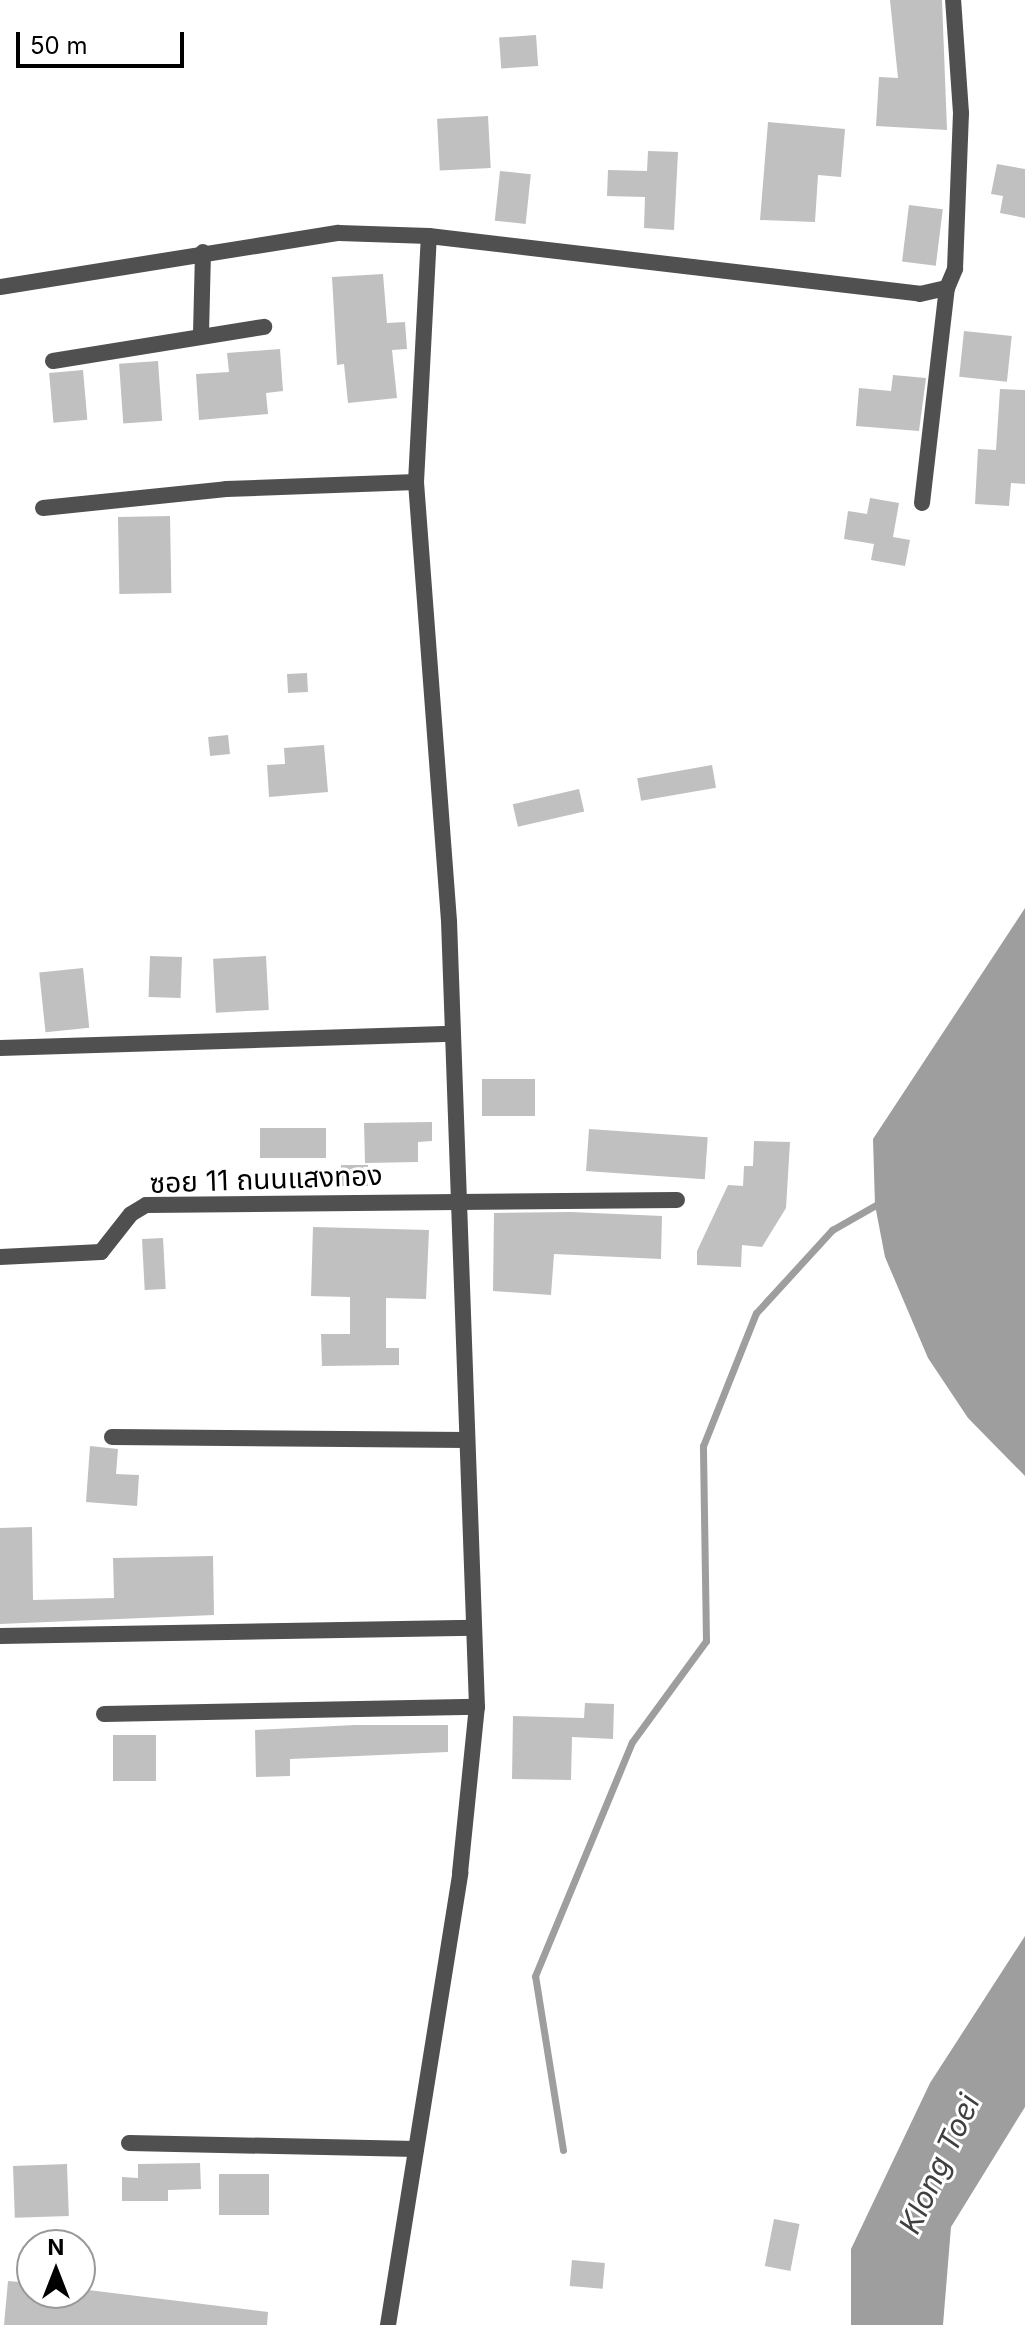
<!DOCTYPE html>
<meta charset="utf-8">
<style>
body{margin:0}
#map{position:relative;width:1025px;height:2325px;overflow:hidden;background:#fff;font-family:Inter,"Noto Sans Thai",sans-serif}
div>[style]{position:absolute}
.water>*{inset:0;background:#9e9e9e}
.stream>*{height:7px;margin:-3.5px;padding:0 3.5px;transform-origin:3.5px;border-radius:3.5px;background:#9e9e9e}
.building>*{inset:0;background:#c0c0c0;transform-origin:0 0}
.street>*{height:16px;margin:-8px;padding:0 8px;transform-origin:8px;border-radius:8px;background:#505050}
span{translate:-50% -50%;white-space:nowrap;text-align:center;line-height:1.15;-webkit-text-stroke:6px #fff;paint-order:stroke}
.street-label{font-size:28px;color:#000}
.water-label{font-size:30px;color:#3f3f3f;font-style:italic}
.north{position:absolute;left:16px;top:2229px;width:80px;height:80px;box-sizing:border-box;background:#fff;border:2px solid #999;border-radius:50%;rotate:0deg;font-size:22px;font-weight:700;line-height:32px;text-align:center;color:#000}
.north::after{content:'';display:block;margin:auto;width:28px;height:36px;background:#000;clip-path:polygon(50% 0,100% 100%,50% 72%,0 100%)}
.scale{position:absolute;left:16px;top:32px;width:168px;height:36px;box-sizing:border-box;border:4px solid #000;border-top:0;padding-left:10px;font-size:24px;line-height:28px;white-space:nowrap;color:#000;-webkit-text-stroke:6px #fff;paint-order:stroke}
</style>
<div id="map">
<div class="water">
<i style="clip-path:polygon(1025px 908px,1025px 1476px,968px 1418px,928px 1358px,885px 1257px,875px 1205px,873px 1139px)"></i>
<i style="clip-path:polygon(1025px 1936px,1025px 2107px,951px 2227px,943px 2325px,851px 2325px,851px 2249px,930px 2083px)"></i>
</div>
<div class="stream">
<i style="left:563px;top:2150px;width:176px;rotate:-99.1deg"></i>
<i style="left:535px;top:1976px;width:253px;rotate:-67.5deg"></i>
<i style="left:632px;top:1742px;width:125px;rotate:-53.8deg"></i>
<i style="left:706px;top:1641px;width:195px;rotate:-90.9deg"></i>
<i style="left:703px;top:1446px;width:143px;rotate:-68.3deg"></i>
<i style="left:756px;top:1313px;width:113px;rotate:-47.5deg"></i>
<i style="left:832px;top:1230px;width:56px;rotate:-29.7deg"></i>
</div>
<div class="building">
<i style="clip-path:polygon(890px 0,942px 0,947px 130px,876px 126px,879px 77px,898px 78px)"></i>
<i style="left:536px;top:35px;width:31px;height:37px;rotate:86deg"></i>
<i style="left:488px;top:116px;width:52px;height:51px;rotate:87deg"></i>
<i style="clip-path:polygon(768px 122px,845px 129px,841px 177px,818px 175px,815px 222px,760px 220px)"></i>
<i style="clip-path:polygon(648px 151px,678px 152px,674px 230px,644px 228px,645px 197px,607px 196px,608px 170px,647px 171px)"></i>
<i style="clip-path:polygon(997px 164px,1025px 169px,1025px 218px,1000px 213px,1003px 196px,991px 194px)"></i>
<i style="left:500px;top:171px;width:31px;height:50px;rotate:6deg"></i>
<i style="left:909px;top:205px;width:34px;height:57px;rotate:7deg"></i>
<i style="clip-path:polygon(383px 274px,387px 323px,405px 322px,407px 349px,392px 350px,397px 398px,348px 403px,344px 364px,337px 365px,332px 277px)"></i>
<i style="left:964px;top:331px;width:48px;height:46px;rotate:6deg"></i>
<i style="clip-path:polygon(280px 349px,283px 391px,266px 393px,268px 414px,199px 420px,196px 374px,229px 372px,227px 353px)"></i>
<i style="left:158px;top:361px;width:60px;height:39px;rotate:86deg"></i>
<i style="left:83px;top:370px;width:50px;height:34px;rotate:85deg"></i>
<i style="clip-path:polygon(893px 375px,926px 378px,919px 431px,856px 426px,859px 388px,891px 391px)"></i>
<i style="clip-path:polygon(1000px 389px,1025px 390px,1025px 484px,1011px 483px,1009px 506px,975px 504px,978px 449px,996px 450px)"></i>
<i style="clip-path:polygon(870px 498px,899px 503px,893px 537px,910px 540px,905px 566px,871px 560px,874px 544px,844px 539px,848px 511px,867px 514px)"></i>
<i style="left:170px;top:516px;width:77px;height:52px;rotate:89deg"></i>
<i style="left:307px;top:673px;width:19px;height:20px;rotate:87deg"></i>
<i style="left:228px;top:735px;width:19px;height:20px;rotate:84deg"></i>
<i style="clip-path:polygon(324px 745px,328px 792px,269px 797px,267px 765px,285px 764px,284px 748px)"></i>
<i style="left:712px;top:765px;width:23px;height:76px;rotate:80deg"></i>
<i style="left:579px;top:789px;width:23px;height:68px;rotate:77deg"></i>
<i style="left:150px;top:956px;width:32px;height:41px;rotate:2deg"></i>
<i style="left:266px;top:956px;width:54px;height:53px;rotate:87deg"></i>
<i style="left:83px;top:968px;width:60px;height:44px;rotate:84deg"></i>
<i style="left:535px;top:1079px;width:37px;height:53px;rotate:90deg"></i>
<i style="clip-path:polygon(432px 1122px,432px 1141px,418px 1142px,418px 1162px,365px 1163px,364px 1123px)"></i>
<i style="left:326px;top:1128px;width:30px;height:66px;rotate:90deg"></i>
<i style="left:589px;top:1129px;width:119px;height:42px;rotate:4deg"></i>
<i style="clip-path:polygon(754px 1141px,790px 1142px,786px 1208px,762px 1247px,742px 1245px,741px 1267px,697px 1265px,697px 1251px,728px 1185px,743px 1186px,744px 1166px,753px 1166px)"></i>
<i style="left:368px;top:1165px;width:21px;height:27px;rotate:90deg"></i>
<i style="clip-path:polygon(571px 1212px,662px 1216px,661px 1259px,554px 1254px,551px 1295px,493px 1291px,494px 1213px)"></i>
<i style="clip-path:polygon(313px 1227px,429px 1230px,426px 1299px,386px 1298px,386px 1348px,399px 1348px,399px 1365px,322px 1366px,321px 1334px,350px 1334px,350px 1297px,311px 1296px)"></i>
<i style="left:163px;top:1238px;width:51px;height:21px;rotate:87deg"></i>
<i style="clip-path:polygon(90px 1446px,118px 1449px,116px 1474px,139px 1475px,137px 1506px,86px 1502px)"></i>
<i style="clip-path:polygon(32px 1527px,33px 1600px,114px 1598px,113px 1558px,213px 1556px,214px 1615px,0 1624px,0 1528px)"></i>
<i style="clip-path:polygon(585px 1703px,614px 1704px,613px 1739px,572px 1737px,571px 1780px,512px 1779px,513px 1716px,584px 1718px)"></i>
<i style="clip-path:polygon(355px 1725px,448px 1725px,448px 1752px,290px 1759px,290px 1776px,256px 1777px,255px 1730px)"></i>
<i style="left:113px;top:1735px;width:43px;height:46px"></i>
<i style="clip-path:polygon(200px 2163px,201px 2189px,168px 2190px,168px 2201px,122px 2201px,122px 2177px,138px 2178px,138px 2164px)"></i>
<i style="left:67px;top:2164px;width:52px;height:54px;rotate:88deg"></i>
<i style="left:219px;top:2174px;width:50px;height:41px"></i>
<i style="left:774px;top:2219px;width:26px;height:48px;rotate:11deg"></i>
<i style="left:572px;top:2260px;width:33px;height:26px;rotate:5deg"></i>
<i style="clip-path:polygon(8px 2281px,32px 2283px,32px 2293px,80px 2293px,80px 2289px,268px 2312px,267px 2325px,4px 2325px)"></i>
</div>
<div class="street">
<i style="left:0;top:287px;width:343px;rotate:-9.1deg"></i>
<i style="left:339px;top:233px;width:90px;rotate:1.9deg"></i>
<i style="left:429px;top:236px;width:494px;rotate:6.7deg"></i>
<i style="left:920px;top:294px;width:28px;rotate:-13deg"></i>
<i style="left:947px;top:288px;width:21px;rotate:-67deg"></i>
<i style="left:955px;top:269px;width:156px;rotate:-87.8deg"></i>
<i style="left:961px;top:113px;width:113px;rotate:-94deg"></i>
<i style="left:201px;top:334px;width:82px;rotate:-88.6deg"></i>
<i style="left:53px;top:361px;width:214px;rotate:-9.2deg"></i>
<i style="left:922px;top:503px;width:216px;rotate:-83.4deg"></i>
<i style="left:43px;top:508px;width:184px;rotate:-5.9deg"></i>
<i style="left:226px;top:489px;width:190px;rotate:-2.1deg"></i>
<i style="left:0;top:1048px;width:452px;rotate:-1.8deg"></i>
<i style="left:0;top:1257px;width:101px;rotate:-2.8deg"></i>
<i style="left:101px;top:1252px;width:48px;rotate:-51.7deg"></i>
<i style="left:131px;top:1214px;width:17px;rotate:-31deg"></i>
<i style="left:146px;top:1205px;width:531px;rotate:-0.54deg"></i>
<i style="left:112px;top:1437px;width:355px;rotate:0.5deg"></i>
<i style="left:0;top:1636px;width:474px;rotate:-1deg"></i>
<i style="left:104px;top:1714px;width:373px;rotate:-1.1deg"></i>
<i style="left:129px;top:2143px;width:287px;rotate:1.2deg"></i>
<i style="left:388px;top:2325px;width:458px;rotate:-80.9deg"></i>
<i style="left:460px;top:1873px;width:167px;rotate:-84.2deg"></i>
<i style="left:477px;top:1707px;width:786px;rotate:-92.04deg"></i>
<i style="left:449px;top:921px;width:440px;rotate:-94.3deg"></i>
<i style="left:416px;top:482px;width:246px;rotate:-87deg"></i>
</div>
<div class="street-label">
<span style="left:266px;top:1179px;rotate:-2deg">ซอย 11 ถนนแสงทอง</span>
</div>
<div class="water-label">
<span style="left:939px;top:2164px;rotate:-65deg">Klong Toei</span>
</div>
<div class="north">N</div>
<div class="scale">50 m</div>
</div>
